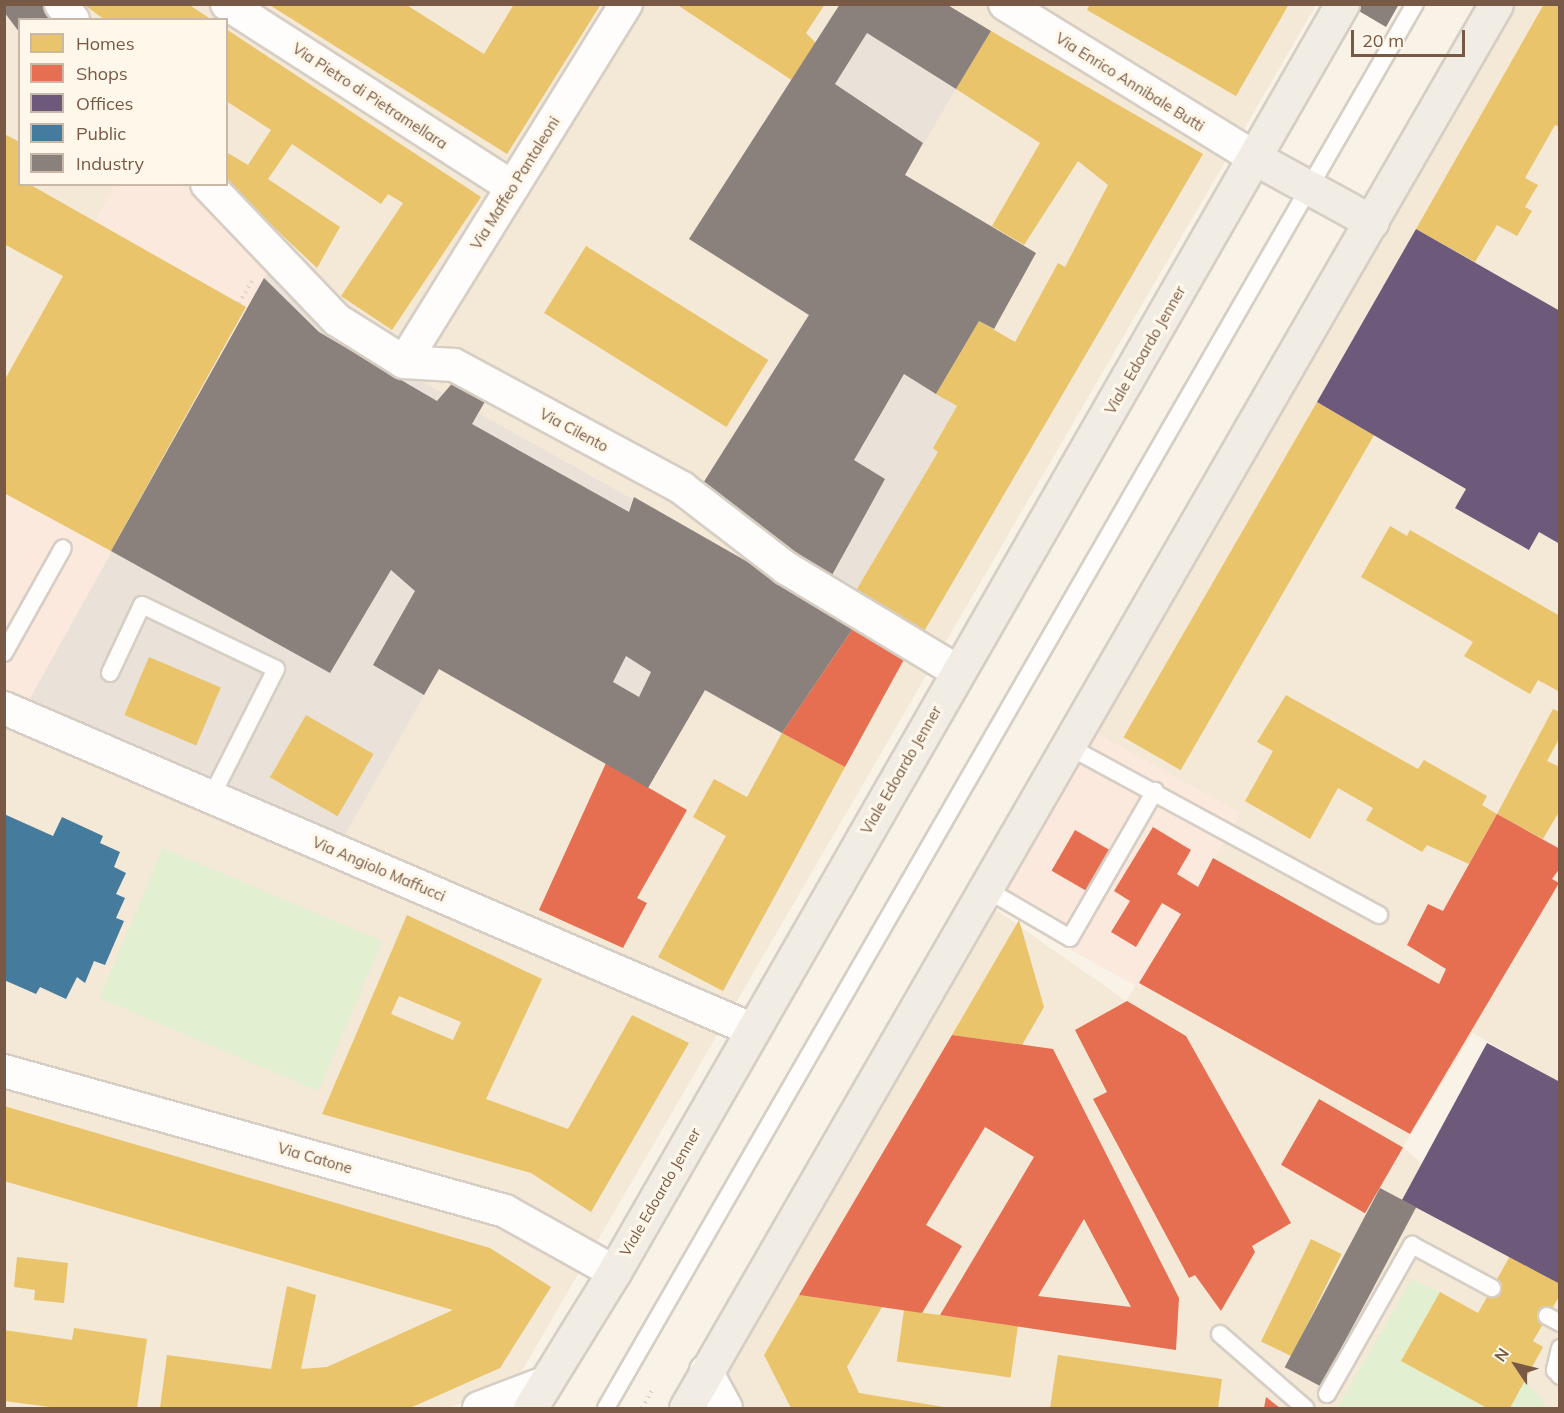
<!DOCTYPE html>
<style>
body{margin:0}
#map{position:relative;width:1564px;height:1413px;overflow:hidden;background:#f8f2e7;font-family:Mulish,sans-serif}
div>[style]{position:absolute}
.residential>*{inset:0;background:#f4e8d7}
.commercial>*{inset:0;background:#fce9dd;transform-origin:0 0}
.industrial>*{inset:0;background:#eae2d9}
.green>*{inset:0;background:#e2efd0;transform-origin:0 0}
.homes>*{inset:0;background:#e9c46a;transform-origin:0 0}
.shops>*{inset:0;background:#e76f51;transform-origin:0 0}
.offices>*{inset:0;background:#6d597a}
.public>*{inset:0;background:#457b9d}
.industry>*{inset:0;background:#8a817c;transform-origin:0 0}
.path>*{height:4px;margin-top:-2px;transform-origin:0;background:repeating-linear-gradient(90deg,#dad2cb 0 1.5px,transparent 0 6px)}
.roads{filter:drop-shadow(2px 0 #d6cec4) drop-shadow(-2px 0 #d6cec4) drop-shadow(0 2px #d6cec4) drop-shadow(0 -2px #d6cec4)}
.lane>*{height:16px;margin:-8px;padding:0 8px;transform-origin:8px;border-radius:8px;background:#fefdfb}
.street>*{height:32px;margin:-16px;padding:0 16px;transform-origin:16px;border-radius:16px;background:#fefdfb}
.primary>*{height:33px;margin:-16.5px;padding:0 16.5px;transform-origin:16.5px;border-radius:16.5px;background:#f2ede4}
span{translate:-50% -50%;white-space:nowrap;text-align:center;line-height:1.15;-webkit-text-stroke:6px #fff7e9;paint-order:stroke}
.street-label{font-size:15px;color:#785945}
.frame{position:absolute;inset:0;border:6px solid #785945;pointer-events:none}
.legend{position:absolute;left:18px;top:18px;width:210px;height:168px;box-sizing:border-box;background:#fff7e9;border:2px solid #c9b8a7;margin:0;padding:8px 10px;list-style:none;font-size:18px;color:#785945}
.legend li{display:flex;align-items:center;gap:12px;height:30px}
.legend b{width:30px;border:2px solid #c9b8a7}
.north{position:absolute;left:1486px;top:1335px;width:60px;height:60px;-webkit-text-stroke:4px #fff7e9;paint-order:stroke;rotate:305deg;font-size:16px;font-weight:700;line-height:24px;text-align:center;color:#785945}
.north::after{content:'';display:block;margin:auto;width:21px;height:27px;background:#785945;clip-path:polygon(50% 0,100% 100%,50% 72%,0 100%)}
.scale{position:absolute;left:1351px;top:30px;width:114px;height:27px;box-sizing:border-box;border:3px solid #785945;border-top:0;padding-left:8px;font-size:18px;line-height:21px;white-space:nowrap;color:#785945;-webkit-text-stroke:4px #fff7e9;paint-order:stroke}
</style>
<div id="map">
<div class="residential">
<i style="clip-path:polygon(evenodd,5px 5px,1316px 5px,517px 1379px,450px 1408px,5px 1408px,5px 5px,20px 20px,226px 20px,226px 184px,20px 184px,20px 20px)"></i>
<i style="clip-path:polygon(1506px 5px,1559px 5px,1559px 1082px,1473px 1033px,1403px 1147px,1559px 1284px,1559px 1408px,697px 1408px,988px 904px,1126px 1001px,1198px 887px,1214px 858px,1089px 729px)"></i>
</div>
<div class="commercial">
<i style="clip-path:polygon(115px 185px,200px 185px,272px 265px,24px 709px,5px 701px,5px 381px)"></i>
<i style="left:1089px;top:729px;width:173px;height:202px;rotate:29deg"></i>
</div>
<div class="industrial">
<i style="clip-path:polygon(834px 12px,956px 89px,905px 175px,1036px 253px,994px 329px,979px 321px,936px 393px,957px 406px,933px 448px,938px 452px,851px 599px,700px 488px,808px 315px,689px 239px)"></i>
<i style="clip-path:polygon(272px 265px,396px 367px,856px 624px,782px 733px,705px 691px,648px 788px,439px 669px,343px 838px,24px 709px)"></i>
</div>
<div class="green">
<i style="left:163px;top:848px;width:238px;height:163px;rotate:23deg"></i>
<i style="clip-path:polygon(1412px 1279px,1440px 1292px,1401px 1361px,1487px 1408px,1337px 1408px)"></i>
<i style="clip-path:polygon(1525px 1380px,1546px 1405px,1546px 1408px,1510px 1408px)"></i>
</div>
<div class="homes">
<i style="clip-path:polygon(83px 4px,188px 4px,212px 20px,105px 20px)"></i>
<i style="clip-path:polygon(268px 4px,405px 4px,484px 54px,514px 4px,601px 4px,507px 154px)"></i>
<i style="clip-path:polygon(676px 4px,825px 4px,806px 33px,816px 43px,793px 81px)"></i>
<i style="clip-path:polygon(1090px 4px,1289px 4px,1236px 96px,1087px 10px)"></i>
<i style="clip-path:polygon(1544px 4px,1560px 4px,1560px 127px,1555px 125px,1525px 178px,1538px 185px,1525px 207px,1532px 211px,1517px 236px,1497px 225px,1475px 262px,1416px 229px)"></i>
<i style="clip-path:polygon(226px 29px,481px 197px,392px 330px,341px 296px,403px 203px,388px 194px,381px 204px,292px 144px,268px 179px,340px 227px,317px 268px,226px 182px,226px 152px,248px 165px,271px 130px,226px 101px)"></i>
<i style="clip-path:polygon(991px 31px,1203px 154px,919px 640px,851px 599px,938px 452px,933px 448px,957px 406px,936px 394px,979px 321px,1015px 342px,1058px 263px,1065px 267px,1108px 185px,1078px 161px,1024px 245px,992px 226px,1040px 143px,956px 89px)"></i>
<i style="clip-path:polygon(4px 134px,20px 142px,20px 184px,29px 184px,246px 307px,111px 551px,4px 493px,4px 381px,63px 276px,4px 244px)"></i>
<i style="left:586px;top:246px;width:215px;height:79px;rotate:32deg"></i>
<i style="left:1317px;top:402px;width:66px;height:387px;rotate:30deg"></i>
<i style="clip-path:polygon(1390px 526px,1407px 536px,1410px 530px,1560px 616px,1560px 692px,1538px 680px,1530px 694px,1464px 656px,1473px 642px,1361px 577px)"></i>
<i style="left:149px;top:657px;width:78px;height:63px;rotate:23deg"></i>
<i style="clip-path:polygon(1286px 695px,1418px 769px,1424px 760px,1487px 796px,1482px 805px,1497px 814px,1469px 864px,1427px 845px,1422px 852px,1366px 820px,1373px 808px,1338px 788px,1310px 839px,1245px 801px,1273px 751px,1257px 742px)"></i>
<i style="clip-path:polygon(1553px 709px,1560px 712px,1560px 737px,1547px 761px,1560px 767px,1560px 810px,1543px 839px,1497px 814px)"></i>
<i style="left:306px;top:715px;width:78px;height:72px;rotate:30deg"></i>
<i style="clip-path:polygon(782px 733px,845px 767px,723px 991px,658px 957px,726px 836px,693px 817px,714px 779px,747px 797px)"></i>
<i style="clip-path:polygon(evenodd,407px 915px,542px 979px,486px 1099px,568px 1129px,632px 1015px,689px 1043px,591px 1212px,531px 1173px,322px 1114px,407px 915px,399px 996px,461px 1022px,453px 1040px,391px 1014px,399px 996px)"></i>
<i style="clip-path:polygon(1019px 920px,1044px 1007px,1022px 1045px,952px 1035px)"></i>
<i style="clip-path:polygon(4px 1106px,490px 1248px,551px 1287px,500px 1368px,410px 1408px,160px 1408px,167px 1355px,271px 1369px,287px 1286px,316px 1295px,301px 1369px,327px 1367px,453px 1310px,4px 1181px)"></i>
<i style="left:1311px;top:1239px;width:34px;height:114px;rotate:26deg"></i>
<i style="clip-path:polygon(1510px 1256px,1560px 1284px,1560px 1295px,1533px 1341px,1543px 1347px,1510px 1408px,1487px 1408px,1401px 1361px,1440px 1292px,1478px 1313px)"></i>
<i style="clip-path:polygon(17px 1257px,68px 1263px,64px 1303px,34px 1300px,35px 1290px,14px 1287px)"></i>
<i style="clip-path:polygon(799px 1295px,882px 1307px,847px 1367px,859px 1393px,950px 1408px,791px 1408px,764px 1355px)"></i>
<i style="left:904px;top:1310px;width:115px;height:52px;rotate:8deg"></i>
<i style="clip-path:polygon(74px 1328px,147px 1339px,137px 1408px,58px 1408px,4px 1401px,4px 1330px,72px 1340px)"></i>
<i style="clip-path:polygon(1058px 1355px,1222px 1379px,1218px 1408px,1050px 1408px)"></i>
</div>
<div class="shops">
<i style="clip-path:polygon(856px 624px,907px 654px,845px 767px,782px 733px)"></i>
<i style="clip-path:polygon(606px 763px,687px 810px,637px 898px,647px 903px,623px 948px,539px 910px)"></i>
<i style="clip-path:polygon(1497px 814px,1560px 849px,1560px 868px,1552px 879px,1559px 883px,1410px 1134px,1139px 983px,1181px 914px,1162px 903px,1136px 947px,1111px 932px,1130px 901px,1114px 891px,1153px 827px,1191px 850px,1177px 874px,1198px 887px,1213px 858px,1439px 984px,1446px 969px,1407px 945px,1428px 904px,1443px 911px)"></i>
<i style="left:1075px;top:830px;width:40px;height:47px;rotate:30deg"></i>
<i style="clip-path:polygon(1127px 1001px,1186px 1036px,1291px 1223px,1252px 1246px,1255px 1252px,1221px 1311px,1195px 1275px,1189px 1278px,1093px 1099px,1107px 1092px,1075px 1030px)"></i>
<i style="clip-path:polygon(evenodd,952px 1035px,1053px 1049px,1179px 1298px,1176px 1350px,940px 1315px,1034px 1157px,985px 1127px,926px 1225px,962px 1246px,922px 1313px,799px 1295px,952px 1035px,1084px 1219px,1131px 1307px,1038px 1296px,1084px 1219px)"></i>
<i style="left:1319px;top:1099px;width:97px;height:76px;rotate:30deg"></i>
<i style="clip-path:polygon(1266px 1397px,1280px 1408px,1264px 1408px)"></i>
</div>
<div class="offices">
<i style="clip-path:polygon(1416px 229px,1560px 311px,1560px 544px,1539px 532px,1529px 550px,1455px 508px,1466px 489px,1317px 402px)"></i>
<i style="clip-path:polygon(1487px 1043px,1560px 1082px,1560px 1284px,1402px 1200px)"></i>
</div>
<div class="public">
<i style="clip-path:polygon(4px 814px,53px 836px,62px 817px,103px 836px,100px 843px,120px 852px,114px 867px,126px 873px,116px 894px,125px 898px,116px 918px,124px 921px,105px 965px,94px 961px,85px 983px,77px 977px,66px 999px,40px 987px,36px 994px,4px 980px)"></i>
</div>
<div class="industry">
<i style="clip-path:polygon(4px 4px,45px 4px,56px 20px,20px 20px,20px 33px,4px 12px)"></i>
<i style="clip-path:polygon(840px 4px,946px 4px,991px 31px,956px 89px,867px 33px,835px 84px,923px 143px,905px 175px,1036px 253px,994px 329px,979px 321px,936px 394px,904px 374px,854px 460px,885px 479px,826px 586px,700px 488px,809px 315px,689px 239px)"></i>
<i style="clip-path:polygon(1347px 4px,1399px 4px,1386px 27px)"></i>
<i style="clip-path:polygon(evenodd,264px 278px,319px 332px,437px 401px,455px 380px,487px 398px,472px 424px,629px 512px,634px 497px,856px 624px,782px 733px,705px 690px,648px 788px,439px 669px,424px 695px,373px 665px,415px 591px,391px 570px,330px 673px,111px 551px,264px 278px,626px 656px,651px 672px,639px 697px,613px 682px,626px 656px)"></i>
<i style="left:1380px;top:1188px;width:41px;height:203px;rotate:28deg"></i>
</div>
<div class="path">
<i style="left:239px;top:303px;width:26px;rotate:-59deg"></i>
<i style="left:642px;top:1408px;width:20px;rotate:-60deg"></i>
</div>
<div class="roads">
<div class="lane">
<i style="left:4px;top:653px;width:120px;rotate:-60.7deg"></i>
<i style="left:110px;top:673px;width:75px;rotate:-64.8deg"></i>
<i style="left:142px;top:605px;width:148px;rotate:25.5deg"></i>
<i style="left:276px;top:669px;width:144px;rotate:116.9deg"></i>
<i style="left:1068px;top:746px;width:354px;rotate:28.5deg"></i>
<i style="left:986px;top:889px;width:97px;rotate:30.3deg"></i>
<i style="left:1070px;top:938px;width:170px;rotate:-60deg"></i>
<i style="left:1547px;top:1316px;width:15px;rotate:28deg"></i>
<i style="left:1220px;top:1334px;width:113px;rotate:41deg"></i>
<i style="left:1560px;top:1348px;width:23px;rotate:103deg"></i>
<i style="left:1555px;top:1370px;width:8px;rotate:50deg"></i>
<i style="left:1327px;top:1394px;width:172px;rotate:-60.3deg"></i>
<i style="left:1412px;top:1245px;width:91px;rotate:28.3deg"></i>
<i style="left:606px;top:1408px;width:1620px;rotate:-60.05deg"></i>
</div>
<div class="street">
<i style="left:61px;top:4px;width:20px;rotate:53deg"></i>
<i style="left:227px;top:4px;width:339px;rotate:32.7deg"></i>
<i style="left:1005px;top:4px;width:294px;rotate:31.6deg"></i>
<i style="left:207px;top:184px;width:188px;rotate:46.3deg"></i>
<i style="left:337px;top:320px;width:79px;rotate:32.1deg"></i>
<i style="left:404px;top:362px;width:50px;rotate:3.4deg"></i>
<i style="left:454px;top:365px;width:259px;rotate:28.3deg"></i>
<i style="left:682px;top:488px;width:131px;rotate:37.6deg"></i>
<i style="left:786px;top:568px;width:200px;rotate:31.1deg"></i>
<i style="left:404px;top:362px;width:421px;rotate:-58.2deg"></i>
<i style="left:4px;top:708px;width:815px;rotate:23.26deg"></i>
<i style="left:4px;top:1071px;width:520px;rotate:15.61deg"></i>
<i style="left:505px;top:1211px;width:125px;rotate:29.2deg"></i>
<i style="left:706px;top:1371px;width:42px;rotate:61.6deg"></i>
<i style="left:479px;top:1408px;width:73px;rotate:-20.9deg"></i>
</div>
<div class="primary">
<i style="left:1255px;top:158px;width:133px;rotate:28.7deg"></i>
<i style="left:530px;top:1408px;width:160px;rotate:-58.3deg"></i>
<i style="left:614px;top:1272px;width:1462px;rotate:-60.14deg"></i>
<i style="left:686px;top:1408px;width:1621px;rotate:-60.02deg"></i>
</div>
</div>
<div class="street-label">
<span style="left:1130px;top:82px;rotate:32deg">Via Enrico Annibale Butti</span>
<span style="left:370px;top:96px;rotate:33deg">Via Pietro di Pietramellara</span>
<span style="left:515px;top:183px;rotate:-58deg">Via Maffeo Pantaleoni</span>
<span style="left:1145px;top:350px;rotate:-60deg">Viale Edoardo Jenner</span>
<span style="left:574px;top:430px;rotate:28deg">Via Cilento</span>
<span style="left:901px;top:770px;rotate:-60deg">Viale Edoardo Jenner</span>
<span style="left:379px;top:869px;rotate:23deg">Via Angiolo Maffucci</span>
<span style="left:315px;top:1158px;rotate:16deg">Via Catone</span>
<span style="left:660px;top:1192px;rotate:-60deg">Viale Edoardo Jenner</span>
</div>
<div class="frame"></div>
<ul class="legend">
<li><b style="height:16px;background:#e9c46a"></b>Homes</li>
<li><b style="height:16px;background:#e76f51"></b>Shops</li>
<li><b style="height:16px;background:#6d597a"></b>Offices</li>
<li><b style="height:16px;background:#457b9d"></b>Public</li>
<li><b style="height:16px;background:#8a817c"></b>Industry</li>
</ul>
<div class="north">N</div>
<div class="scale">20 m</div>
</div>
